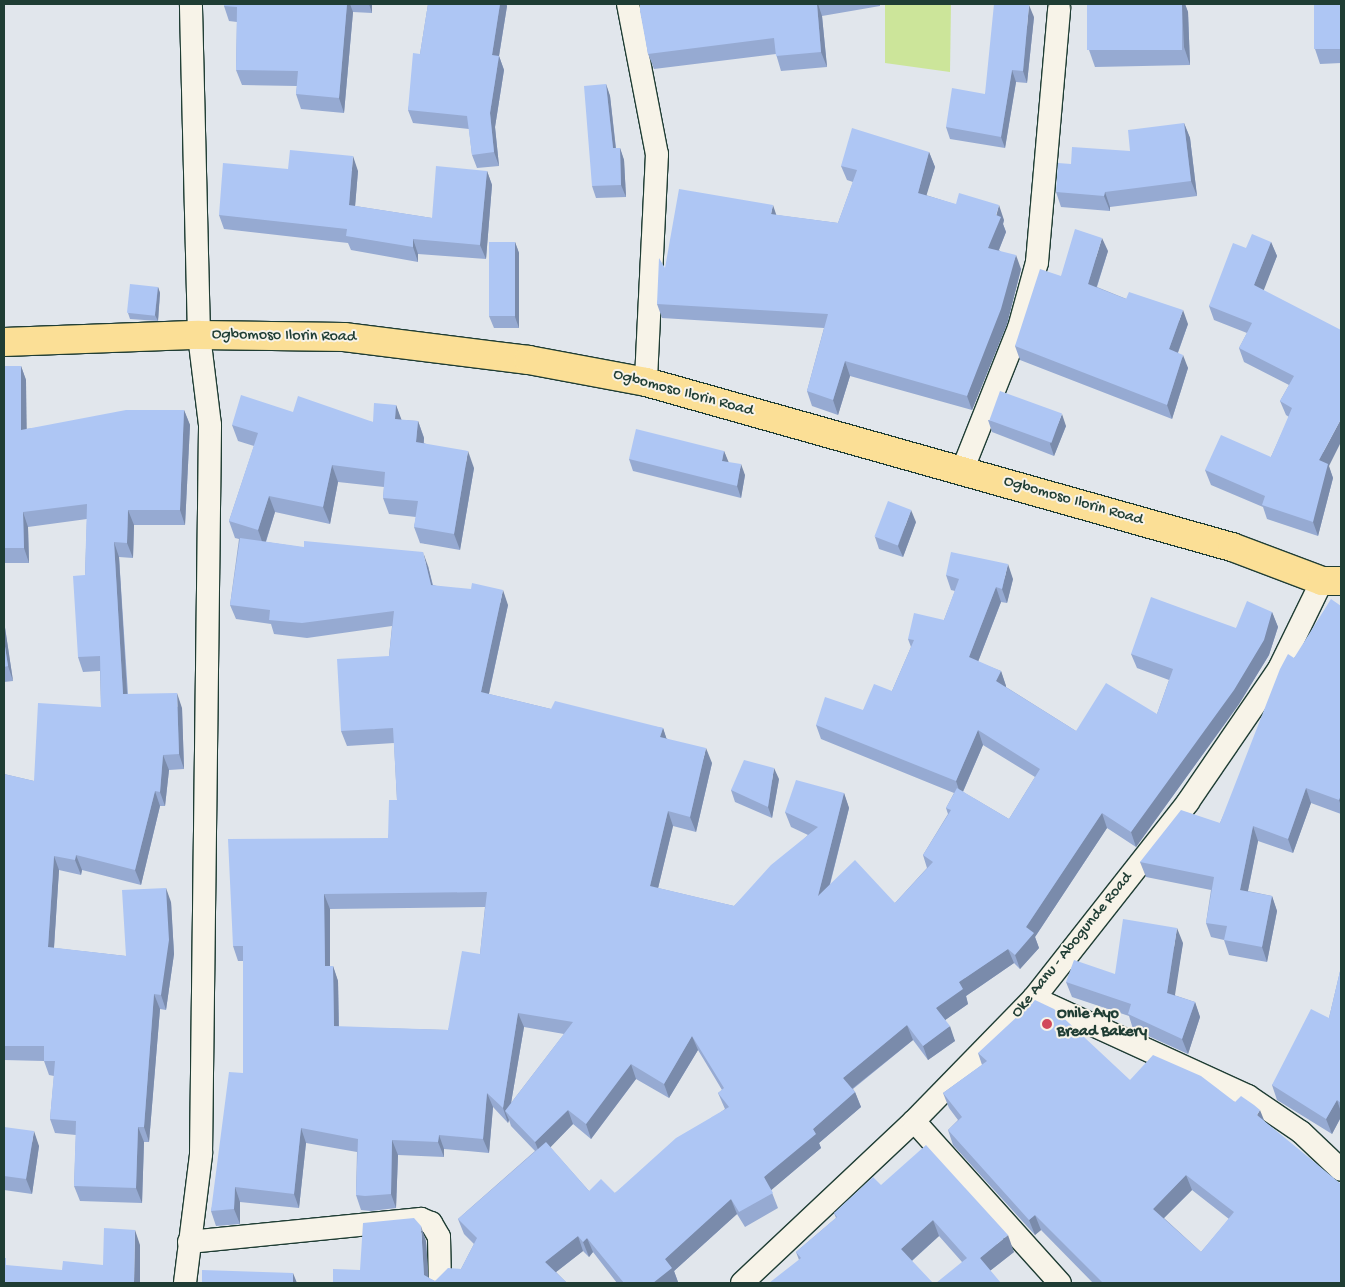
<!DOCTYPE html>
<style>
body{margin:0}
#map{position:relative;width:1345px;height:1287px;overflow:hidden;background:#e1e6ec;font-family:"Gochi Hand",sans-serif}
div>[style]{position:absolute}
.green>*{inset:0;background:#cce59a}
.roads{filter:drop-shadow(1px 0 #1f3d34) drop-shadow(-1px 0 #1f3d34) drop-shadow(0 1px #1f3d34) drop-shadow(0 -1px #1f3d34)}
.minor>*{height:22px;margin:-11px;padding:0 11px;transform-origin:11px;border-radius:11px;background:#f7f3e8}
.trunk>*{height:28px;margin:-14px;padding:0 14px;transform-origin:14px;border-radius:14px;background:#fbdf96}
.wall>*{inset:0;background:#96aad2}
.shaded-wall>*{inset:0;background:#7a8bab}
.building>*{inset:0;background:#aec6f4;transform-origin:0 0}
.dots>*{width:14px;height:14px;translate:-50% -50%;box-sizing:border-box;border:2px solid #f7f3e8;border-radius:50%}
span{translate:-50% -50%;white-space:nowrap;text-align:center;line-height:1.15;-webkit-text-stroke:4px #f7f3e8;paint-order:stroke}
.street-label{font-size:16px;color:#1f3d34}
.poi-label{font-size:16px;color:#1f3d34;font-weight:700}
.left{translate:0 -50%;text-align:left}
.frame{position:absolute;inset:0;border:5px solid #1f3d34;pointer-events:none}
</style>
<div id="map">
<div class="green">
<i style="clip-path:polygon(885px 4px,951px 4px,950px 72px,885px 63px)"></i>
</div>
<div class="roads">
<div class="minor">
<i style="left:628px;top:4px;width:153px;rotate:79.1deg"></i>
<i style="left:657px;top:154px;width:228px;rotate:92.8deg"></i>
<i style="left:962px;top:471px;width:154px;rotate:-68.3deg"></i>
<i style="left:1019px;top:328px;width:68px;rotate:-74.7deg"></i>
<i style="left:1037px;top:262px;width:254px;rotate:-85deg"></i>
<i style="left:1034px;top:998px;width:235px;rotate:24.6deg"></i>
<i style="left:1248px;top:1096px;width:64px;rotate:34.2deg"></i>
<i style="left:1301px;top:1132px;width:55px;rotate:43.5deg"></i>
<i style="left:914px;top:1121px;width:218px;rotate:48deg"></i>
<i style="left:189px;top:1242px;width:233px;rotate:-5.7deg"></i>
<i style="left:421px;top:1219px;width:11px;rotate:22deg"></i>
<i style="left:431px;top:1223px;width:16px;rotate:60deg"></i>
<i style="left:439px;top:1237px;width:46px;rotate:88.8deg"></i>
<i style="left:185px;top:1283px;width:130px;rotate:-82.9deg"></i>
<i style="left:201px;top:1154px;width:729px;rotate:-89.29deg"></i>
<i style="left:210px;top:425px;width:91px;rotate:-97deg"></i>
<i style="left:199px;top:335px;width:331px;rotate:-91.4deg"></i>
<i style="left:742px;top:1283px;width:236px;rotate:-43.3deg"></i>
<i style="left:914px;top:1121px;width:172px;rotate:-45.7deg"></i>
<i style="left:1034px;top:998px;width:249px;rotate:-51.8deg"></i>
<i style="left:1188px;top:802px;width:161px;rotate:-55.6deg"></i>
<i style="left:1279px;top:669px;width:98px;rotate:-64deg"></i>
</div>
<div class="trunk">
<i style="left:4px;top:342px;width:195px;rotate:-2.1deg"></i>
<i style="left:199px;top:335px;width:145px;rotate:0.8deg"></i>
<i style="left:344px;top:337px;width:186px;rotate:7.1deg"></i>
<i style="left:529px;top:360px;width:119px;rotate:10.6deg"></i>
<i style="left:646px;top:382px;width:609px;rotate:15.73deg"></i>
<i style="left:1232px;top:547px;width:96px;rotate:20.7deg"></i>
<i style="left:1322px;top:581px;width:19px"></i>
</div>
</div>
<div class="wall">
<i style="clip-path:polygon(224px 4px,372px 4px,372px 13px,353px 12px,344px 113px,301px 109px,296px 94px,297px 86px,242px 85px,236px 70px,237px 22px,229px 21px,224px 6px)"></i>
<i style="clip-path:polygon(428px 4px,506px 4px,507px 6px,499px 56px,504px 70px,495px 127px,499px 166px,477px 168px,472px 155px,469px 129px,413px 123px,408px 110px,420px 54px)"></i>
<i style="clip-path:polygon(640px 4px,880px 4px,880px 6px,822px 16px,827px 67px,781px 71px,776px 54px,654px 69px,648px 54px)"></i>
<i style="clip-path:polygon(1087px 4px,1185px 4px,1188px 12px,1190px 65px,1095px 67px,1089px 50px)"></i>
<i style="clip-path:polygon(1341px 4px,1341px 63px,1320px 64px,1315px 49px)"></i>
<i style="clip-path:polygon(1034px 17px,1027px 83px,1016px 82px,1005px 148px,950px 139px,946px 127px,985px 94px)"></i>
<i style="clip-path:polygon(606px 84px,610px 96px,616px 148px,620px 148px,624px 160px,626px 197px,596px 198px,592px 186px)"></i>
<i style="clip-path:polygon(1184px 123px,1190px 138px,1197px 196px,1110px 207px,1110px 211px,1061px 207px,1056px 192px,1071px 164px,1130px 151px)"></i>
<i style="clip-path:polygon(929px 152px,935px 167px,926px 195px,1004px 220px,1003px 224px,1006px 232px,999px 250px,1021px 269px,1007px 324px,972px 410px,850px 376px,838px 415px,812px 406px,807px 391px,824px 328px,662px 318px,657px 304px,665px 268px,776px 215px,838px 223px,853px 182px,847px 180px,841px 166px)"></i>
<i style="clip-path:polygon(288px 169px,358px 171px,355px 206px,432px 218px,487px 171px,492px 185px,486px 259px,418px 254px,418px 262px,351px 250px,348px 243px,224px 229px,219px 215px)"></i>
<i style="clip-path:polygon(515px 242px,519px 253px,519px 328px,494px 328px,489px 316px)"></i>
<i style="clip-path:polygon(1271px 242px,1277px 256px,1263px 290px,1333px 478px,1318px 536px,1267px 519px,1263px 507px,1211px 485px,1205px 470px,1271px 457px,1289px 417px,1286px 415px,1280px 401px,1289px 385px,1244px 362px,1239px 348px,1247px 333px,1214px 320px,1209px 306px,1246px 248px)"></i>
<i style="clip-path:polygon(1108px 251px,1097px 287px,1188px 324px,1178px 353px,1188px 368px,1172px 419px,1020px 360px,1015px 346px,1061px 276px)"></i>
<i style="clip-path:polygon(158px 287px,160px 293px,158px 321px,130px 319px,128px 313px)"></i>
<i style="clip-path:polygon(4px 366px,21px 366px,26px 380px,26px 429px,184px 410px,190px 425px,185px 525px,134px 525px,133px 558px,119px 557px,128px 694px,182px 708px,184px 769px,169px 770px,165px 806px,160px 806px,141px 885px,82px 870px,81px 875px,59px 870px,54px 948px,126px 956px,171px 902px,174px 954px,166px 1010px,160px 1009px,149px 1142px,144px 1142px,142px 1203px,80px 1201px,74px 1186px,76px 1135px,55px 1133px,50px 1119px,54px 1076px,49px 1075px,44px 1061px,4px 1060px,4px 774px,34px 781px,101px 707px,100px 671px,83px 672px,78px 657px,85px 575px,87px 519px,28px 527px,29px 563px,4px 563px)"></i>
<i style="clip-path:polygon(evenodd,396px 405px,401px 420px,418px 421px,424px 438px,424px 443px,474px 468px,460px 550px,420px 543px,414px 527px,416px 517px,389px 514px,383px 498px,384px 487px,338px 482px,330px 524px,275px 512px,266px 542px,428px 566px,433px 585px,508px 605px,489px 694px,551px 709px,663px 728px,666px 738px,712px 763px,696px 832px,673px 826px,658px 888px,734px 906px,808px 835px,791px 827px,785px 812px,844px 793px,849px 808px,830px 885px,895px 903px,927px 868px,923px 855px,948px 814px,946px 808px,954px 793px,821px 739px,816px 725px,863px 710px,892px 691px,911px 647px,908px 639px,944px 620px,955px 591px,951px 590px,946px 575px,1013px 579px,1007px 603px,1001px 602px,978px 662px,1001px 671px,1006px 686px,1006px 687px,1076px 731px,1157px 714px,1169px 680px,1137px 668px,1131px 654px,1236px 628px,1272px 612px,1278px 627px,1269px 655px,1239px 704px,1136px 847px,1107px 828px,1035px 937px,1039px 948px,1020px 969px,1014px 963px,966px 996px,968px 1004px,945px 1020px,955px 1041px,928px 1060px,913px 1040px,853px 1089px,855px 1092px,861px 1107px,819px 1143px,821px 1148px,771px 1190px,778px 1208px,745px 1227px,737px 1214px,674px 1271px,678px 1282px,676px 1283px,617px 1283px,593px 1252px,589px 1257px,583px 1251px,556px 1272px,567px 1283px,333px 1283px,426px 1241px,428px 1278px,435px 1281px,461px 1269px,474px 1244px,464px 1234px,458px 1219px,535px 1151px,511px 1126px,509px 1120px,508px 1123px,493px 1107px,489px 1153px,444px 1149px,444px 1157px,398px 1155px,396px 1208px,371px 1211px,361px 1210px,356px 1195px,357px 1152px,306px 1143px,299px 1208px,240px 1202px,240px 1224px,216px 1226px,211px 1211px,243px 1073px,243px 961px,238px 961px,233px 946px,388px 838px,397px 800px,394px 743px,347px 746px,341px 731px,389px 656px,392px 626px,307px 638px,274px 634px,271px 624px,236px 619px,230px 605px,239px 539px,235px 538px,229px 521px,254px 446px,238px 441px,232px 425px,293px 412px,373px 422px,396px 405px,983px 745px,1035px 777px,1009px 819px,963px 792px,983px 745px,396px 405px,485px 907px,480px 954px,448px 1030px,339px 1027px,338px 981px,333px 966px,330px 966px,330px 909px,485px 907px,396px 405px,524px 1027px,564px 1034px,511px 1103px,524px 1027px,396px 405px,698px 1050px,722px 1090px,718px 1093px,725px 1109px,615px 1193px,589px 1191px,550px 1147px,573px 1124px,591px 1139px,636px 1079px,669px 1098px,698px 1050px)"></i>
<i style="clip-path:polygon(988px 420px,1066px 426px,1054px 456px,992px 432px)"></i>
<i style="clip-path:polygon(724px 451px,728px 462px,745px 475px,741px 498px,633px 471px,629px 459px)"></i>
<i style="clip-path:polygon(916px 522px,903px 557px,879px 549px,875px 537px)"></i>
<i style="clip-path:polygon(1341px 606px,1341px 814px,1311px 803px,1293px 853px,1258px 841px,1248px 891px,1272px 896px,1277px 911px,1267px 962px,1229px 955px,1224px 940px,1211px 937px,1206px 923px,1211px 890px,1146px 877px,1140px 862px,1220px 823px,1294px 658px)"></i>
<i style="clip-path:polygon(4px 621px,13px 681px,4px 682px)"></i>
<i style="clip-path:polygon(779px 779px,772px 818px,735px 802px,731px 790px)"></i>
<i style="clip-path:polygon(1183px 943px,1174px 995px,1195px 1002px,1200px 1017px,1188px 1054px,1133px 1029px,1129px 1016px,1072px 997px,1066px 982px,1115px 974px)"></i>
<i style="clip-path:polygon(1341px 967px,1341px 1117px,1332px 1134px,1277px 1100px,1272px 1085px,1329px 1018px)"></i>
<i style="clip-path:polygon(evenodd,978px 1053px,1130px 1080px,1235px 1102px,1264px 1121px,1341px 1283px,1093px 1283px,1041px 1230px,1035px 1235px,953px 1145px,948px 1130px,958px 1120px,949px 1108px,943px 1093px,982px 1065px,978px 1053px,1192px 1190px,1229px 1219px,1201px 1252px,1164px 1218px,1192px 1190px)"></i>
<i style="clip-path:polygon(4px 1127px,39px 1146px,32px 1194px,4px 1190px)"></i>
<i style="clip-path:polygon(881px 1185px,1014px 1252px,991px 1270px,962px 1262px,939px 1236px,912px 1261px,799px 1260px,796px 1252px,836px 1218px,834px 1213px)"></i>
</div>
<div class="shaded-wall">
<i style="clip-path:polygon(347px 4px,350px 4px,353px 12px,344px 113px,339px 98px)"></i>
<i style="clip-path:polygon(369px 4px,372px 4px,372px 13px)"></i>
<i style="clip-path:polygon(500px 4px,506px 4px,507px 6px,497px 68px,492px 55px)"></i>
<i style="clip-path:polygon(817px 4px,818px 4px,822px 16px,827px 67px,821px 52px)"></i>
<i style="clip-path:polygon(1182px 4px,1185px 4px,1188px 12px,1190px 65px,1184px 47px)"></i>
<i style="clip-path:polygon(1029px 5px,1034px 17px,1027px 83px,1023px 71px)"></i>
<i style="clip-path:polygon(499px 56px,504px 70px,495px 127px,499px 166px,494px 152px,490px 113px)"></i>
<i style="clip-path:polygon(1012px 70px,1016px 82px,1005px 148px,1001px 137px)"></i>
<i style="clip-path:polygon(606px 84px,610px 96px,617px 160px,613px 148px)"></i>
<i style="clip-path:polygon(1184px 123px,1190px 138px,1197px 196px,1191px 181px)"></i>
<i style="clip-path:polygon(620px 148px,624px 160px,626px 197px,621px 185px)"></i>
<i style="clip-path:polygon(929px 152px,935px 167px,923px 207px,918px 193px)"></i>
<i style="clip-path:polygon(353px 156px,358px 171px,354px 219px,349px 205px)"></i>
<i style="clip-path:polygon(487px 171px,492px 185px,486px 259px,480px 245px)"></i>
<i style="clip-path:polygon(1105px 192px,1110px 207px,1110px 211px,1104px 196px)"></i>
<i style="clip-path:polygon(773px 205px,778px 220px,771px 214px)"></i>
<i style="clip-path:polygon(999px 205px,1004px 220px,1003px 224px,1006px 232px,994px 262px,988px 248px)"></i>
<i style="clip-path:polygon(1102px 238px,1108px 251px,1093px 298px,1088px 284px)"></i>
<i style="clip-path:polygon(413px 239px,418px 254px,418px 262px,413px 247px)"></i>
<i style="clip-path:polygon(515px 242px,519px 253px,519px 328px,515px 317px)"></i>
<i style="clip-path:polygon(1271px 242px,1277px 256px,1260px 300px,1254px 285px)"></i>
<i style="clip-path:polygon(1016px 255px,1021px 269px,1007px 324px,972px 410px,967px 396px)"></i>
<i style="clip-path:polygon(158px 287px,160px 293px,158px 321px,155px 315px)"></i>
<i style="clip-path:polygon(1183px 310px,1188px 324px,1174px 363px,1169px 349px)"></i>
<i style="clip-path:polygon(1183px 355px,1188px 368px,1172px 419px,1167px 405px)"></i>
<i style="clip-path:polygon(845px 361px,850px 376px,838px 415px,833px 400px)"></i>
<i style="clip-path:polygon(21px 366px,26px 380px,27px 445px,21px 430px)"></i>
<i style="clip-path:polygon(396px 405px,402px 421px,395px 419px)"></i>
<i style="clip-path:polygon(184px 410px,190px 425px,185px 525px,180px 510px)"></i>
<i style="clip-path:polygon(1062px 414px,1066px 426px,1054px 456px,1050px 444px)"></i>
<i style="clip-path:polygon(1341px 419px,1341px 442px,1329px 466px,1333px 478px,1318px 536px,1313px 522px,1319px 460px)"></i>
<i style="clip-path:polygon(418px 421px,424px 438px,422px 458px,416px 442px)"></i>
<i style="clip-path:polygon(468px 451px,474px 468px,460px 550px,454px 534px)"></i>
<i style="clip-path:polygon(724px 451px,729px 463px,722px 461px)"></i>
<i style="clip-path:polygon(741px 464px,745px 475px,741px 498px,737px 486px)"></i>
<i style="clip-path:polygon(332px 465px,338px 482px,330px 524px,323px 507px)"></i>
<i style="clip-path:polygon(269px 496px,275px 512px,264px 547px,258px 530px)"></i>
<i style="clip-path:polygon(128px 510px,134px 525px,133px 558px,127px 543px)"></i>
<i style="clip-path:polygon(911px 510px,916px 522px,903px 557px,898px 546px)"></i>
<i style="clip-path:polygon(23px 512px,28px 527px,29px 563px,24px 548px)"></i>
<i style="clip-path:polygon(114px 542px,119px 557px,128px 709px,123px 694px)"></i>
<i style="clip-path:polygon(423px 552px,428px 566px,436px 600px,431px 585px)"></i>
<i style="clip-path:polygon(1008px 564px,1013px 579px,1007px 603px,1002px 589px)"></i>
<i style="clip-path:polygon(996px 587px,1001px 602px,974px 672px,969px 657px)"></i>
<i style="clip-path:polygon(503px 590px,508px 605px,486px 707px,481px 692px)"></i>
<i style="clip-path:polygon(1272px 612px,1278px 627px,1269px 655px,1239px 704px,1136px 847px,1131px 832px)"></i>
<i style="clip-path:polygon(4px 621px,13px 681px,8px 666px,4px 640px)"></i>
<i style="clip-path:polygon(1001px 671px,1006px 686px,1002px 696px,996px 681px)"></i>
<i style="clip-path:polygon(177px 693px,182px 708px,184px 769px,179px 754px)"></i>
<i style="clip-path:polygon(663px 728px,668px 743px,660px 737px)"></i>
<i style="clip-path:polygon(978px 730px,983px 745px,961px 796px,956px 781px)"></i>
<i style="clip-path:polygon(706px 748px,712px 763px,696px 832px,690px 817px)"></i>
<i style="clip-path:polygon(163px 755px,169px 770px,165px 806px,160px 792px)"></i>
<i style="clip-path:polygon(774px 768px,779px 779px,772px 818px,768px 807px)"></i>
<i style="clip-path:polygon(1306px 788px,1311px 803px,1293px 853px,1288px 839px)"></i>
<i style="clip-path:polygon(155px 791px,160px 806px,141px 885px,135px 870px)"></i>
<i style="clip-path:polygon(844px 793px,849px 808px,823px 911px,818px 896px)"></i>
<i style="clip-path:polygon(1341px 795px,1341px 806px,1339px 800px)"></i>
<i style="clip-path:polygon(668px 811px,673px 826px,655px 901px,650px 886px)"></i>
<i style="clip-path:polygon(1102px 813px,1107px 828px,1035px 937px,1039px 948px,1020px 969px,1015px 955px,1026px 927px)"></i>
<i style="clip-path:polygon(1253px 826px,1258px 841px,1245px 905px,1240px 890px)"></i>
<i style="clip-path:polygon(76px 855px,82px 870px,81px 875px,75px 860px)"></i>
<i style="clip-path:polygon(54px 856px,59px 870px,53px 962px,48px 947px)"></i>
<i style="clip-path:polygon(166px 888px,171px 902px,174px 954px,166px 1010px,161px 995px)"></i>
<i style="clip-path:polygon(324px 894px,330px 909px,330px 981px,325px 966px)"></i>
<i style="clip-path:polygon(1272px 896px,1277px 911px,1267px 962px,1262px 947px)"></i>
<i style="clip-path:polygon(1177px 928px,1183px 943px,1173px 1008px,1167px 993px)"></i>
<i style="clip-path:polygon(1008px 949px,1014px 963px,966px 996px,968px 1004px,941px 1023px,936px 1008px,959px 982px)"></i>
<i style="clip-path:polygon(333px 966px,338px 981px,339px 1041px,334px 1026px)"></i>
<i style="clip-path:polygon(154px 994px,160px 1009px,149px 1142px,144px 1127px)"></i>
<i style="clip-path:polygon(1195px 1002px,1200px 1017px,1188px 1054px,1182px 1039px)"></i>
<i style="clip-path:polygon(518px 1013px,524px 1027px,509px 1115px,505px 1111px,509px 1120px,508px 1123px,503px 1108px)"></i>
<i style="clip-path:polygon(907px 1025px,913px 1040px,848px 1092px,843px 1078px)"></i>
<i style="clip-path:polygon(950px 1026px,955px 1041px,928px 1060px,923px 1046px)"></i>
<i style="clip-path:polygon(692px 1036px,698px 1050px,669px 1098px,664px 1084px)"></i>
<i style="clip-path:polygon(631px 1064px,636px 1079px,591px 1139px,586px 1124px)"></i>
<i style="clip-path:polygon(855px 1092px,861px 1107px,819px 1143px,821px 1148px,769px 1192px,764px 1177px,813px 1129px)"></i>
<i style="clip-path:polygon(487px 1093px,493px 1107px,489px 1153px,483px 1139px)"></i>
<i style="clip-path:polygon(1337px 1100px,1341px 1112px,1341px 1117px,1332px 1134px,1326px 1119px)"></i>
<i style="clip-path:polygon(568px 1110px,573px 1124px,541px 1157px,535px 1142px)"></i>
<i style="clip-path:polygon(1260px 1110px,1266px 1125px,1257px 1115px)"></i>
<i style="clip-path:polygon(138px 1127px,144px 1142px,142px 1203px,136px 1188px)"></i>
<i style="clip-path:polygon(301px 1128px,306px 1143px,299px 1208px,294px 1194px)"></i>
<i style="clip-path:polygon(34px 1131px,39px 1146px,32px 1194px,26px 1179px)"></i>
<i style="clip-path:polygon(439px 1135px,444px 1149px,444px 1157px,438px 1142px)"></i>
<i style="clip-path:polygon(392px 1140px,398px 1155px,396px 1208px,391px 1194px)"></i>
<i style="clip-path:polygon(1186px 1175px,1192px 1190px,1158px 1224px,1153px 1209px)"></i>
<i style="clip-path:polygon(235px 1187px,240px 1202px,240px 1224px,234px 1209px)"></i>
<i style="clip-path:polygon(731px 1199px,737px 1214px,674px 1271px,678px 1282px,676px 1283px,653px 1283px,665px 1259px)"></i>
<i style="clip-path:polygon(1035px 1215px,1041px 1230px,1035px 1235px,1029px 1220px)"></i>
<i style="clip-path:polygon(933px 1220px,939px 1236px,907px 1265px,901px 1249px)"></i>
<i style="clip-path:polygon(421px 1226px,426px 1241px,429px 1283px,424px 1275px)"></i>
<i style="clip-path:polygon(135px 1230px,140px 1245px,140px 1283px,134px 1283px)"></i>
<i style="clip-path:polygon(1008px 1235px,1014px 1252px,986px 1274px,980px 1258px)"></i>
<i style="clip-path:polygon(578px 1236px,583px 1251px,551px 1276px,545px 1262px)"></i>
<i style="clip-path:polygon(587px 1238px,593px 1252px,589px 1257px,583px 1242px)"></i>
<i style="clip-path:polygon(293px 1273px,297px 1283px,293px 1283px)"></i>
</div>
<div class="building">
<i style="clip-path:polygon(224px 4px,347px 4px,339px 98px,296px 94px,298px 71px,236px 70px,237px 7px,224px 6px)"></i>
<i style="clip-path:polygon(428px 4px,500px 4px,492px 55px,499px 56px,490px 113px,494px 152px,472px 155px,467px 116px,408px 110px,413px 53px,420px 54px)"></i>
<i style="clip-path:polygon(640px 4px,817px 4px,821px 52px,776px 56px,774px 38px,648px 54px,640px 11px)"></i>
<i style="clip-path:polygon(994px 4px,1015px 4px,1029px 5px,1023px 71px,1012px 70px,1001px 137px,946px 127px,952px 88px,985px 94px)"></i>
<i style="left:1087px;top:4px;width:95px;height:46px"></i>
<i style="left:1314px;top:4px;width:27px;height:45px"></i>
<i style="clip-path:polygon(606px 84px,613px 148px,620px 148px,621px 185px,592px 186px,584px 86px)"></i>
<i style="clip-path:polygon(1184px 123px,1191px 181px,1105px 192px,1104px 196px,1056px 192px,1058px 163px,1071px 164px,1072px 147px,1130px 151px,1128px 130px)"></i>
<i style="clip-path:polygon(852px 128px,929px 152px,918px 193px,956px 204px,959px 193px,999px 205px,996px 215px,1001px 217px,988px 248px,1016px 255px,1001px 309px,967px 396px,845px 361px,833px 400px,807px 391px,828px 314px,657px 304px,659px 258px,665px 268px,679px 189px,773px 205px,771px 214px,838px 223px,857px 170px,841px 166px)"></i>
<i style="clip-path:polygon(290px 150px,353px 156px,349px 205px,432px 218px,436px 166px,487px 171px,480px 245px,413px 239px,413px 247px,346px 236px,347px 229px,219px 215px,223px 163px,288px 169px)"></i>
<i style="clip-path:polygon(1075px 229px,1102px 238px,1088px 284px,1126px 299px,1129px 292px,1183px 310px,1169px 349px,1183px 355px,1167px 405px,1015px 346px,1040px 269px,1061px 276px)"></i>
<i style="clip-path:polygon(1252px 234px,1271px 242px,1254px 285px,1341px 330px,1341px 419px,1319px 460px,1328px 464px,1313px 522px,1262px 505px,1265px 496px,1205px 470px,1221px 435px,1271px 457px,1292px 408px,1280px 401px,1294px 376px,1239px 348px,1252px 323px,1209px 306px,1233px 243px,1246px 248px)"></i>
<i style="left:489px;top:242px;width:26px;height:74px"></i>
<i style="left:130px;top:284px;width:28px;height:29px;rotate:6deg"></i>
<i style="clip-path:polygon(4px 366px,21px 366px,21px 430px,126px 410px,184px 410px,180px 510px,128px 510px,127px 543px,114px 542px,123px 694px,177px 693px,179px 754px,163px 755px,160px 792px,155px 791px,135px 870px,76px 855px,75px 860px,54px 856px,48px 947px,126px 956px,122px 890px,166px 888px,169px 940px,161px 995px,154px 994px,144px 1127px,138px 1127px,136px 1188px,74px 1186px,76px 1121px,50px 1119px,55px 1061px,44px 1061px,44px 1046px,4px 1046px,4px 774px,34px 781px,38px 703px,101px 707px,100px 656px,78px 657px,73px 576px,85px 575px,87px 504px,23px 512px,24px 548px,4px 548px)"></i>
<i style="left:1000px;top:391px;width:66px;height:31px;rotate:20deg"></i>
<i style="clip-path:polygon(241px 395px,293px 412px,298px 396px,373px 422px,374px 403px,396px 405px,395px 419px,418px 421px,416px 442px,468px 451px,454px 534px,414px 527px,418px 501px,383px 498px,385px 472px,332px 465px,323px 507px,269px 496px,258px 530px,229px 521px,258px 433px,232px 425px)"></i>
<i style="clip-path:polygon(636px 429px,724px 451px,722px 461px,741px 464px,737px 486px,629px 459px)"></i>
<i style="left:888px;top:501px;width:25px;height:38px;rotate:21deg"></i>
<i style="clip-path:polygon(evenodd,240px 538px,304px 547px,304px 541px,423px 552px,431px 585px,471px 589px,472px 583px,503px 590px,481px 692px,551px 709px,555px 701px,663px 728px,660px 737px,706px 748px,690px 817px,668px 811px,650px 886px,734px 906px,771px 865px,818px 827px,785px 812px,796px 780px,844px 793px,818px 896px,855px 860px,895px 903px,933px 862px,923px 855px,951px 810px,946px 808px,957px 788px,1009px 819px,1040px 769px,978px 730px,956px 781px,816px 725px,825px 697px,863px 710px,874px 684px,892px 691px,914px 640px,908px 639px,914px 613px,944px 620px,959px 579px,946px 575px,951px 552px,1008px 564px,1002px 589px,996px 587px,969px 657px,1001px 671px,996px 681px,1076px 731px,1106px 683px,1157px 714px,1173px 669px,1131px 654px,1151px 597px,1236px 628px,1247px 601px,1272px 612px,1264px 640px,1234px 690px,1131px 832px,1102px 813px,1026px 927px,1034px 933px,1015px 955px,1008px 949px,959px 982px,963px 989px,936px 1008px,950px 1026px,923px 1046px,907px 1025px,843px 1078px,855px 1092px,813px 1129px,816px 1134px,764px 1177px,773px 1193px,739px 1212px,731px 1199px,665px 1259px,672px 1268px,653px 1283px,624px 1283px,587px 1238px,583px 1242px,578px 1236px,545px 1262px,567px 1283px,333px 1283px,333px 1269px,360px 1270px,363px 1223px,414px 1218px,421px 1226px,424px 1275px,435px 1281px,448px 1268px,461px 1269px,477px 1238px,458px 1219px,546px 1142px,589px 1191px,601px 1179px,615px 1193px,676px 1138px,729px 1107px,718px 1093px,724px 1088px,692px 1036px,664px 1084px,631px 1064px,586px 1124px,568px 1110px,535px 1142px,505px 1111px,573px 1022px,518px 1013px,503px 1108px,487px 1093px,483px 1139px,439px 1135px,438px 1142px,392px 1140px,391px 1194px,365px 1196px,356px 1195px,358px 1139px,301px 1128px,294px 1194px,235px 1187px,234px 1209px,211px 1211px,229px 1072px,243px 1073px,243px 946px,233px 946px,228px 839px,388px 838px,389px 800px,397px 800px,393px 728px,341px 731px,337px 659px,389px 656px,394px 611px,302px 623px,269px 620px,270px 610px,230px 605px,240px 538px,487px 892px,480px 954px,462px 951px,448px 1030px,334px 1026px,333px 966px,325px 966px,324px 894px,487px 892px)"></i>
<i style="clip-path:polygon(1331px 599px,1341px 606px,1341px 795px,1339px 800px,1306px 788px,1288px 839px,1253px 826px,1240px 890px,1272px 896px,1262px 947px,1224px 940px,1227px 926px,1206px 923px,1214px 877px,1140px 862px,1181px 810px,1220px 823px,1280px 669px,1288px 654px,1294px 658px)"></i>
<i style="clip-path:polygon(4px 640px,8px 666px,4px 667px)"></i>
<i style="clip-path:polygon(744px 760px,774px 768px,768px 807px,731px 790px)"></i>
<i style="clip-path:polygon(1123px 919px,1177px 928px,1167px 993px,1195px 1002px,1182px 1039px,1128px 1014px,1131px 1004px,1066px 982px,1074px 960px,1115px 974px)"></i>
<i style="clip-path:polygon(1341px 967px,1341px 1103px,1337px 1100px,1326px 1119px,1272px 1085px,1311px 1009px,1329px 1018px)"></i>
<i style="clip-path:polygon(evenodd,1035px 1000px,1054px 1009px,1130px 1080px,1153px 1055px,1201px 1076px,1235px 1102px,1241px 1096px,1254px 1105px,1260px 1110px,1257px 1115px,1341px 1184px,1341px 1283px,1103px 1283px,1035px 1215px,1029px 1220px,948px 1130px,962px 1117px,943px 1093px,987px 1061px,978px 1053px,1035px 1000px,1186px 1175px,1234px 1212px,1201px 1252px,1153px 1209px,1186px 1175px)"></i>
<i style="clip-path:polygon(4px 1127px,34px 1131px,26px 1179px,4px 1176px)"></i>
<i style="clip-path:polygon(926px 1145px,1008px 1235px,980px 1258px,1001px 1283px,936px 1283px,967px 1258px,933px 1220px,901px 1249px,933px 1283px,769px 1283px,801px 1258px,796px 1252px,837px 1217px,834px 1213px,873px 1177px,881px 1185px)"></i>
<i style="clip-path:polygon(104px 1228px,135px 1230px,134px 1283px,4px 1283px,4px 1258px,6px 1258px,6px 1265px,62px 1270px,63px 1261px,103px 1265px)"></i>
<i style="clip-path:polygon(202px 1270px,293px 1273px,293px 1283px,202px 1283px)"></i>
</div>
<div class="dots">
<i style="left:1047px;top:1024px;background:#d1495b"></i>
</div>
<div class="street-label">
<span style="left:284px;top:337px;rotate:1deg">Ogbomoso Ilorin Road</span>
<span style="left:683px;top:394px;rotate:15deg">Ogbomoso Ilorin Road</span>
<span style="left:1073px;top:502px;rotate:16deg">Ogbomoso Ilorin Road</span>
<span style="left:1073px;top:946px;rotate:-51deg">Oke Aanu - Abogunde Road</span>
</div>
<div class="poi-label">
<span class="left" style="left:1057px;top:1024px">Onile Ayo<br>Bread Bakery</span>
</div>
<div class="frame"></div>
</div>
